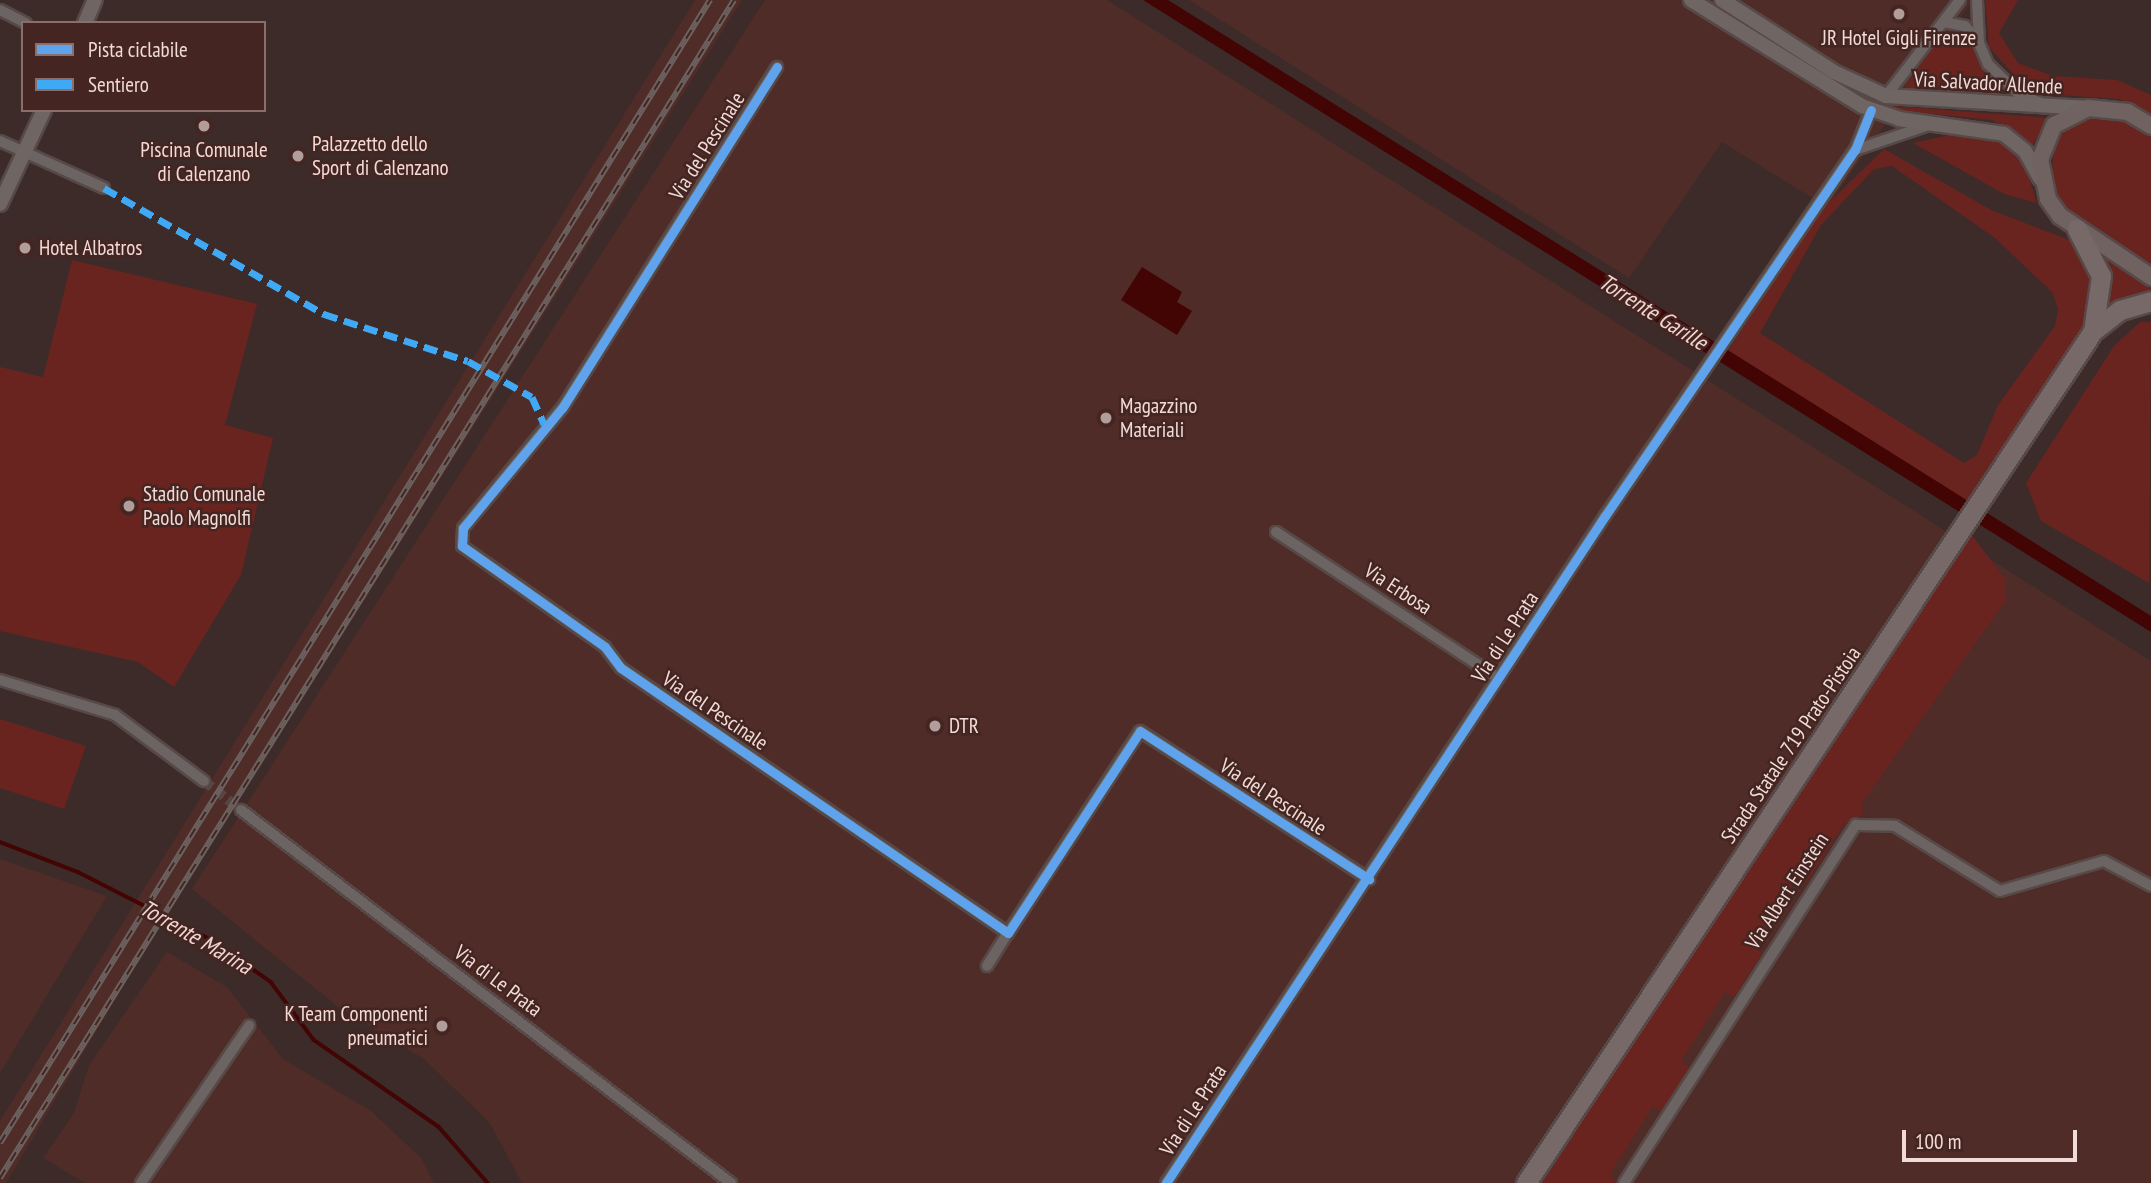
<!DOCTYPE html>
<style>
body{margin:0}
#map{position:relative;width:2151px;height:1183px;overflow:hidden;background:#3c2b29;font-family:"PT Sans Narrow",sans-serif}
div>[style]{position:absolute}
.built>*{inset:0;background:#4f2c27}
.green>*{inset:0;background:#6a241f}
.water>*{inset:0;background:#430404}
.stream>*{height:3.5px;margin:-1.75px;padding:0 1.75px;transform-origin:1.75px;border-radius:1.75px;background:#430404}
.street-tunnel>*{height:10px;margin-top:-5px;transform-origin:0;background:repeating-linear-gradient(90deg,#574543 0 10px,transparent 0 15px)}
.roads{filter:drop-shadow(2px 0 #574947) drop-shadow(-2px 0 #574947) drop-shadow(0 2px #574947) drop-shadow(0 -2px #574947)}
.street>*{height:10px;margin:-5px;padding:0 5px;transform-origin:5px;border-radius:5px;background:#6c6462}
.secondary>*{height:14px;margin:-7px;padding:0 7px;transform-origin:7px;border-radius:7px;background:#6f6664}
.primary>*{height:16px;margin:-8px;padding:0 8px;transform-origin:8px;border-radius:8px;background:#6f6261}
.highway>*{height:19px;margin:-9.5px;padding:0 9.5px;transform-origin:9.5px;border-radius:9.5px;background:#766968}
.rail>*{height:6px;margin-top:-3px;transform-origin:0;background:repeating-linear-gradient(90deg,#442521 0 10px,#6c6260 0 20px);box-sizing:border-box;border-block:2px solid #6c6260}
.quiet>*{height:7px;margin-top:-3.5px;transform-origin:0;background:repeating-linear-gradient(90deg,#3fa9f5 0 14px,transparent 0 21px)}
.cycleway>*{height:9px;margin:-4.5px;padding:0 4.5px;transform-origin:4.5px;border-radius:4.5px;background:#60a3ed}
.dots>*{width:19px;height:19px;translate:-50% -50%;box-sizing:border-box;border:4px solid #442521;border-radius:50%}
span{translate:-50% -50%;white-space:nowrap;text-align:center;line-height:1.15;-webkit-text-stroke:5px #442521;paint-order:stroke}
.poi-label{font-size:21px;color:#f0dbd7}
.left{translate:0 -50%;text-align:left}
.right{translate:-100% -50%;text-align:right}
.street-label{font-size:21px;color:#f0dbd7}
.water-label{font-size:23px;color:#f1d5d1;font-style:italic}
.legend{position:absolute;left:21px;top:21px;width:245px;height:91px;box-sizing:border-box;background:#442521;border:2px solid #896e6a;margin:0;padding:9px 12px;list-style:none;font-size:21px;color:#f0dbd7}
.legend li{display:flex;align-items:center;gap:14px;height:35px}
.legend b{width:35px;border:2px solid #896e6a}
.scale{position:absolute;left:1902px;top:1130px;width:175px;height:32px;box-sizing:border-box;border:4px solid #f0dbd7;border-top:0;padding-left:9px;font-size:21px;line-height:24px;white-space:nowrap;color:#f0dbd7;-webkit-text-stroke:5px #442521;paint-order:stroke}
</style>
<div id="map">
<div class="built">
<i style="clip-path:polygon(695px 0,742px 0,156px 931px,6px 1183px,0 1183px,0 1121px)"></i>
<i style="clip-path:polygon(765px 0,1107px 0,2151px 661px,2151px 1183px,522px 1183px,489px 1122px,424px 1059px,341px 1009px,192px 889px)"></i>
<i style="clip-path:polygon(1189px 0,1973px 0,1827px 207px,1722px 142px,1629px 278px)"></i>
<i style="clip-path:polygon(0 859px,107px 896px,0 1073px)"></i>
<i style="clip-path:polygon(167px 952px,227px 987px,283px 1059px,371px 1111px,421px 1158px,434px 1183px,85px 1183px,43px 1158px,74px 1113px,89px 1065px)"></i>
</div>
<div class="green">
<i style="clip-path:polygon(1985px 0,2018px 0,1999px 33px,2018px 63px,2053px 76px,2117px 80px,2151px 95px,2151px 115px,2120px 99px,2058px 95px,2023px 85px,1989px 47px)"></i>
<i style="clip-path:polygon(1947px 27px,1969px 37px,2002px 96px,1903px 90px)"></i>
<i style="clip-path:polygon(1850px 88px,1892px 106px,2050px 118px,2032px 146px,1993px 120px,1900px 111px)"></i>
<i style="clip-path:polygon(2092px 115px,2122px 119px,2151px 137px,2151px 265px,2068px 210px,2052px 190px,2053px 146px,2069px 125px)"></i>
<i style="clip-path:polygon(1959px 133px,2009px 145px,2025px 165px,2037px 203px,2004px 194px,1913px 143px)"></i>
<i style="clip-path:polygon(evenodd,1884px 149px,1993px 211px,2077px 243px,2092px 271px,2087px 322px,1969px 505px,1728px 351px,1819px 212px,1884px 149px,1892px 166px,1995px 238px,2052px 292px,2058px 309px,2055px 326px,1998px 405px,1977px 455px,1964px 463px,1760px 333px,1821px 225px,1874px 169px,1892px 166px)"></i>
<i style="clip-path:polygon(2101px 257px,2151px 288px,2151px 295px,2104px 312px,2108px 286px)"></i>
<i style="clip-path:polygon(72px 260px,257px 304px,225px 425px,273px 438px,241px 575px,174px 687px,138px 662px,0 631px,0 367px,43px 377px)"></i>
<i style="clip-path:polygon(2140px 322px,2151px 322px,2149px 583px,2041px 521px,2026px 483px,2114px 346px)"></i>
<i style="clip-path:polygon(1971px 534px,2005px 579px,2006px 600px,1862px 803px,1863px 814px,1844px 824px,1806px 883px,1797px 878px,1753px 947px,1762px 953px,1734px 997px,1725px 992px,1681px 1061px,1689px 1067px,1671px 1097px,1662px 1111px,1653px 1106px,1610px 1174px,1616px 1183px,1538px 1183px)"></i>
<i style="clip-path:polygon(0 719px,86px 746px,64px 809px,0 788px)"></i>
</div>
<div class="water">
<i style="clip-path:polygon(1143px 0,1168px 0,1798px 394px,2151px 616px,2151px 632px)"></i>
<i style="clip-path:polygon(1142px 267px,1182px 292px,1177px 302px,1192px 311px,1177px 335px,1121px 300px)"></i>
</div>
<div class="stream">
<i style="left:0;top:842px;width:84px;rotate:21deg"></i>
<i style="left:78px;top:872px;width:148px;rotate:26.9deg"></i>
<i style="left:210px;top:939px;width:75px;rotate:35.2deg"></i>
<i style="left:271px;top:982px;width:72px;rotate:53.4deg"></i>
<i style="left:314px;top:1040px;width:152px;rotate:34.8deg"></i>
<i style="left:439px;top:1127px;width:74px;rotate:48.8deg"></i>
</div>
<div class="street-tunnel">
<i style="left:204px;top:781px;width:47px;rotate:38.1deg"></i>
</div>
<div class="roads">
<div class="street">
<i style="left:1977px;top:0;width:43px;rotate:87.3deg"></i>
<i style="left:1979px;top:43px;width:23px;rotate:67deg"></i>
<i style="left:1988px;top:64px;width:45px;rotate:44.1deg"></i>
<i style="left:2020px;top:95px;width:20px;rotate:20deg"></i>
<i style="left:0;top:10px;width:29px;rotate:27deg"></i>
<i style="left:1944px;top:22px;width:21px;rotate:11deg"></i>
<i style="left:1965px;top:26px;width:18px;rotate:49deg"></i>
<i style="left:777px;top:67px;width:403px;rotate:122.2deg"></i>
<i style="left:562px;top:408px;width:156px;rotate:129.5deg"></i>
<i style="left:463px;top:528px;width:18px;rotate:93deg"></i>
<i style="left:462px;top:546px;width:175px;rotate:35.2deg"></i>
<i style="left:605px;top:647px;width:26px;rotate:53deg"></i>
<i style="left:621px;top:668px;width:469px;rotate:34.4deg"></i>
<i style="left:1008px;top:933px;width:241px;rotate:-56.8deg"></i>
<i style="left:1140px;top:731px;width:273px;rotate:32.9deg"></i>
<i style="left:1886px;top:96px;width:121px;rotate:-52.4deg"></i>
<i style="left:0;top:141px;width:114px;rotate:24.3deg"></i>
<i style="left:1855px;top:150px;width:78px;rotate:-18.7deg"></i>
<i style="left:1276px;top:532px;width:266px;rotate:33.3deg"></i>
<i style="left:0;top:680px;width:120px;rotate:16.9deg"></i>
<i style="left:115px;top:715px;width:111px;rotate:36.6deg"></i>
<i style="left:241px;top:810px;width:616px;rotate:37.28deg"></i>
<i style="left:987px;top:966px;width:39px;rotate:-58deg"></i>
<i style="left:141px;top:1183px;width:191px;rotate:-55.5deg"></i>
<i style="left:1166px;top:1183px;width:799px;rotate:-56.65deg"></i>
<i style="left:1605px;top:516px;width:443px;rotate:-55.7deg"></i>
<i style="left:1855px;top:150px;width:43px;rotate:-68.2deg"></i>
<i style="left:1624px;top:1183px;width:427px;rotate:-57.1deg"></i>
<i style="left:1856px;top:825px;width:39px;rotate:1deg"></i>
<i style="left:1895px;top:826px;width:123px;rotate:31.8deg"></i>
<i style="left:2000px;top:891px;width:108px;rotate:-16.1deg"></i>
<i style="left:2104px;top:861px;width:53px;rotate:28deg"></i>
</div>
<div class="secondary">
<i style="left:1691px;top:0;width:201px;rotate:31.8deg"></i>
<i style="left:1862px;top:106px;width:39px;rotate:19deg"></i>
<i style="left:1899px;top:119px;width:106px;rotate:8.1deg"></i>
<i style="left:2004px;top:134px;width:27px;rotate:39deg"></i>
<i style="left:2025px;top:151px;width:31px;rotate:61deg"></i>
<i style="left:1722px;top:0;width:133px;rotate:32.7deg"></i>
<i style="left:1834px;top:72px;width:57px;rotate:24.8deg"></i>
<i style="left:1886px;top:96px;width:202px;rotate:3.4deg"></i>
<i style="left:85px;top:23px;width:25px;rotate:-67deg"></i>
<i style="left:0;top:204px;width:104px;rotate:-64.9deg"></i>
</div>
<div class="primary">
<i style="left:2151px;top:126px;width:27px;rotate:-149deg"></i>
<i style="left:2128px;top:112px;width:40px;rotate:-174.3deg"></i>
<i style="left:2088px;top:108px;width:38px;rotate:153deg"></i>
<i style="left:2054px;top:125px;width:37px;rotate:112deg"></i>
<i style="left:2040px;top:159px;width:41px;rotate:78.7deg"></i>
<i style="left:2048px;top:199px;width:21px;rotate:55deg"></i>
<i style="left:2060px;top:216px;width:110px;rotate:33.8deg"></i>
</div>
<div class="highway">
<i style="left:2093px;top:331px;width:34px;rotate:-38deg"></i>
<i style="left:2120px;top:310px;width:32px;rotate:-16deg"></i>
<i style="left:1526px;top:1183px;width:1023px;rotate:-56.36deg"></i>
<i style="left:2093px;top:331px;width:56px;rotate:-81.7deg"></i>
<i style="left:2101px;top:276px;width:53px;rotate:-117.1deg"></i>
</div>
</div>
<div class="rail">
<i style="left:0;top:1143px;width:1346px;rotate:-58.15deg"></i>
<i style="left:0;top:1178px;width:1388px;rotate:-58.07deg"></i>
</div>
<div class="quiet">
<i style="left:104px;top:188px;width:254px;rotate:29.8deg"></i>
<i style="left:324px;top:314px;width:151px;rotate:18.1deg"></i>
<i style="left:468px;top:361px;width:73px;rotate:29.4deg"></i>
<i style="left:532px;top:397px;width:30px;rotate:66deg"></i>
</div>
<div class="cycleway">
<i style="left:777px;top:67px;width:403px;rotate:122.2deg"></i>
<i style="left:562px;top:408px;width:156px;rotate:129.5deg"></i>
<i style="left:463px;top:528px;width:18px;rotate:93deg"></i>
<i style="left:462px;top:546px;width:175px;rotate:35.2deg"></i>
<i style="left:605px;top:647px;width:26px;rotate:53deg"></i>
<i style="left:621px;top:668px;width:469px;rotate:34.4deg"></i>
<i style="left:1008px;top:933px;width:241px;rotate:-56.8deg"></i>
<i style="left:1140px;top:731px;width:273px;rotate:32.9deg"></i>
<i style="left:1166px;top:1183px;width:799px;rotate:-56.65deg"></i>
<i style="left:1605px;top:516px;width:443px;rotate:-55.7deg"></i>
<i style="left:1855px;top:150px;width:43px;rotate:-68.2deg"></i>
</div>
<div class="dots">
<i style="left:1899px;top:14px;background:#b19d9a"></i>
<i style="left:204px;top:126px;background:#b19d9a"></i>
<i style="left:298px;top:156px;background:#b19d9a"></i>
<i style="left:25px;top:248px;background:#b19d9a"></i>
<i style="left:1106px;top:418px;background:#b19d9a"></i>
<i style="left:129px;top:506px;background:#b19d9a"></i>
<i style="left:935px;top:726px;background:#b19d9a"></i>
<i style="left:442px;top:1026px;background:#b19d9a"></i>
</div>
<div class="poi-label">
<span style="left:1899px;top:38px">JR Hotel Gigli Firenze</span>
<span class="left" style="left:312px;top:156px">Palazzetto dello<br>Sport di Calenzano</span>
<span style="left:204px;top:162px">Piscina Comunale<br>di Calenzano</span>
<span class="left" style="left:39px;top:248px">Hotel Albatros</span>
<span class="left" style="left:1120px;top:418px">Magazzino<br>Materiali</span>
<span class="left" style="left:143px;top:506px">Stadio Comunale<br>Paolo Magnolfi</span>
<span class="left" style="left:949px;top:726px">DTR</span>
<span class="right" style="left:428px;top:1026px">K Team Componenti<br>pneumatici</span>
</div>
<div class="street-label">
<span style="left:1988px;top:83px;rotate:3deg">Via Salvador Allende</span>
<span style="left:707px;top:146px;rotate:-58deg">Via del Pescinale</span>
<span style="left:1398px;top:589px;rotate:33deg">Via Erbosa</span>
<span style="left:1505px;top:637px;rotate:-57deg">Via di Le Prata</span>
<span style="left:715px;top:711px;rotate:34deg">Via del Pescinale</span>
<span style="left:1791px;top:745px;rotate:-56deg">Strada Statale 719 Prato-Pistoia</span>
<span style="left:1273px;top:797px;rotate:33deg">Via del Pescinale</span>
<span style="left:1787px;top:891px;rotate:-57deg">Via Albert Einstein</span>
<span style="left:498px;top:981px;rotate:37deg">Via di Le Prata</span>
<span style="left:1193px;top:1110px;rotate:-57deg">Via di Le Prata</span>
</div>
<div class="water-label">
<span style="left:1653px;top:312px;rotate:32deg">Torrente Garille</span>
<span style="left:196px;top:937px;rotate:30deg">Torrente Marina</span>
</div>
<ul class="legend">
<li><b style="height:9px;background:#60a3ed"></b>Pista ciclabile</li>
<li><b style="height:9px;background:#3fa9f5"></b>Sentiero</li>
</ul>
<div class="scale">100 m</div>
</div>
